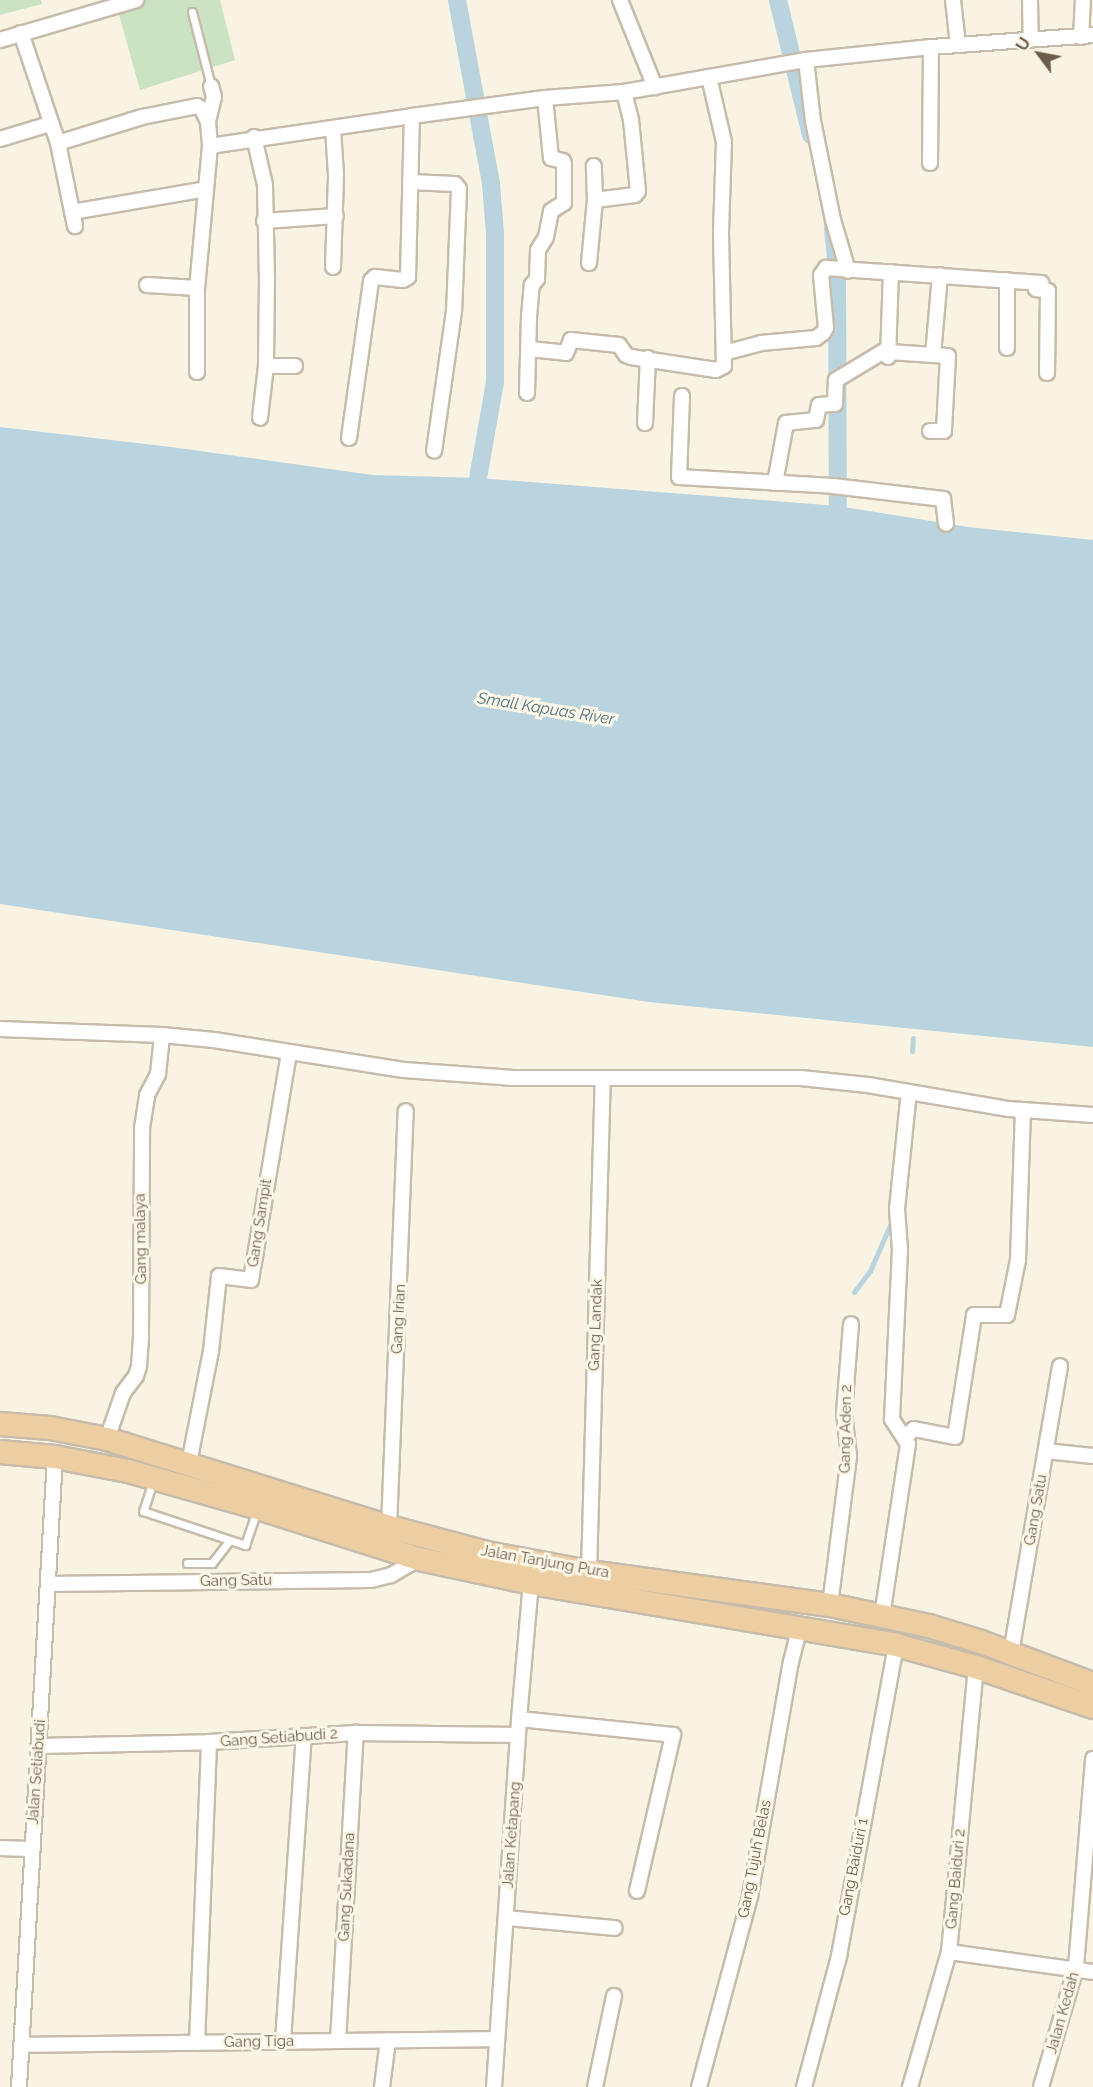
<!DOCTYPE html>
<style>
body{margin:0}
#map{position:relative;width:1093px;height:2087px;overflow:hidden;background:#f8f3e2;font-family:Raleway,sans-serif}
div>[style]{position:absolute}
.green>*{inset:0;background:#cbe3c3}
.water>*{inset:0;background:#bad4df}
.stream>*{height:5px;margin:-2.5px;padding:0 2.5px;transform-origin:2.5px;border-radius:2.5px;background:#bad4df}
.canal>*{height:18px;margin:-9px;padding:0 9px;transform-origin:9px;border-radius:9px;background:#bad4df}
.roads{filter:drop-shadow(2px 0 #c7bbab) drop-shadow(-2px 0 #c7bbab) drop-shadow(0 2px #c7bbab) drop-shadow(0 -2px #c7bbab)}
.service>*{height:7px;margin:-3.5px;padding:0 3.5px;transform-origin:3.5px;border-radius:3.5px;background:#fff}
.minor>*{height:14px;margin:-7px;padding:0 7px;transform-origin:7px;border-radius:7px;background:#fff}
.trunk>*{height:22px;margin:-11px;padding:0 11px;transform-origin:11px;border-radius:11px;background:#edcea2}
span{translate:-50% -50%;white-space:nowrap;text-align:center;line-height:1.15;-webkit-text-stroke:6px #fcf7e7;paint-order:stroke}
.street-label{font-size:15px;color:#6c5c4c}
.water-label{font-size:16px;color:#4c7283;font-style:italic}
.north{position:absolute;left:1009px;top:24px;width:60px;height:60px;-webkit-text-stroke:4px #fcf7e7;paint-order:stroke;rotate:302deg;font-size:16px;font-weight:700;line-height:24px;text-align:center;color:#6c5c4c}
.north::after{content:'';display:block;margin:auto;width:21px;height:27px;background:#6c5c4c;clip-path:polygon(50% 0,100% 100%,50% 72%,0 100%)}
</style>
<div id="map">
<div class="green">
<i style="clip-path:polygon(0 0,41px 0,42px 4px,0 15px)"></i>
<i style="clip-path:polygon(115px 0,220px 0,235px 60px,140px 90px)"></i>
</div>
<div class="water">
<i style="clip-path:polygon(0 427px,171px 447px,373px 475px,478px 478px,838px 506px,968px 527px,1093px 540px,1093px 1047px,649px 1002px,0 904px)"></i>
</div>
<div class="stream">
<i style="left:912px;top:1051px;width:13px;rotate:-86deg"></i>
<i style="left:854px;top:1292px;width:26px;rotate:-53deg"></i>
<i style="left:870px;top:1271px;width:50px;rotate:-66.5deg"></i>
</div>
<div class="canal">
<i style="left:457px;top:0;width:187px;rotate:79.5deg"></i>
<i style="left:491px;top:184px;width:50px;rotate:85.4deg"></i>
<i style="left:495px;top:234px;width:148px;rotate:90deg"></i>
<i style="left:495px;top:382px;width:97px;rotate:100deg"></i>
<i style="left:778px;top:0;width:139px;rotate:76.3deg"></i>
<i style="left:833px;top:229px;width:36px;rotate:84deg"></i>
<i style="left:837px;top:265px;width:241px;rotate:89.8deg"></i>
</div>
<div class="roads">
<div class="service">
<i style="left:192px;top:12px;width:76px;rotate:75.6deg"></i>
<i style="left:153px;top:1481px;width:32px;rotate:108deg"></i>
<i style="left:143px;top:1511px;width:108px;rotate:18.4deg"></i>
<i style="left:245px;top:1545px;width:36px;rotate:-71deg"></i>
<i style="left:187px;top:1563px;width:25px"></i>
<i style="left:212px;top:1563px;width:29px;rotate:-52deg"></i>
</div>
<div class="minor">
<i style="left:620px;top:0;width:94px;rotate:68.1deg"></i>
<i style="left:953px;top:0;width:45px;rotate:83.7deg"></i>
<i style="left:1030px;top:0;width:39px;rotate:89deg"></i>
<i style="left:21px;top:33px;width:116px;rotate:71.4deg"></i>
<i style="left:58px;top:143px;width:85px;rotate:78.4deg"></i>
<i style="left:1081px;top:37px;width:37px;rotate:-87deg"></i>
<i style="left:0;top:40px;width:142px;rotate:-16.4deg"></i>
<i style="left:806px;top:60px;width:61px;rotate:83.5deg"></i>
<i style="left:813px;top:121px;width:101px;rotate:78.6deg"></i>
<i style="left:833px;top:220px;width:53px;rotate:73.6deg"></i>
<i style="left:208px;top:121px;width:25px;rotate:-76deg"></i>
<i style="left:214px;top:97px;width:11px;rotate:-105deg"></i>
<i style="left:254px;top:137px;width:49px;rotate:77.1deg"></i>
<i style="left:265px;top:185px;width:94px;rotate:88.8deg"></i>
<i style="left:267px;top:279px;width:87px;rotate:90.7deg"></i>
<i style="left:266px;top:366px;width:52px;rotate:96.6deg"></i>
<i style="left:0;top:139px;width:52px;rotate:-16.7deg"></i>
<i style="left:58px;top:143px;width:88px;rotate:-17.2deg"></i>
<i style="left:142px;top:117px;width:56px;rotate:-11.3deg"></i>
<i style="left:197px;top:106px;width:6px;rotate:31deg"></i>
<i style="left:202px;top:109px;width:14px;rotate:65deg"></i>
<i style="left:208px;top:122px;width:24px;rotate:85deg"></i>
<i style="left:210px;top:146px;width:143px;rotate:95.2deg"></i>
<i style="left:197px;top:288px;width:84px;rotate:90deg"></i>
<i style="left:210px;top:146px;width:204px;rotate:-8.4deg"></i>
<i style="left:412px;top:116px;width:134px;rotate:-7.7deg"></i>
<i style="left:545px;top:98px;width:79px;rotate:-4.3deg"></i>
<i style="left:624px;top:92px;width:185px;rotate:-10deg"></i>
<i style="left:806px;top:60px;width:126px;rotate:-5.9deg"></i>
<i style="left:931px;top:47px;width:162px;rotate:-4.2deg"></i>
<i style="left:930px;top:163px;width:116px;rotate:-89.5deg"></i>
<i style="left:410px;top:182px;width:45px;rotate:2.5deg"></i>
<i style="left:455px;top:184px;width:6px;rotate:51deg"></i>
<i style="left:459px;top:189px;width:122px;rotate:92.3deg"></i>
<i style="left:454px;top:311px;width:141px;rotate:98.1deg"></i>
<i style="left:595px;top:200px;width:40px;rotate:-7.1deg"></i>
<i style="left:635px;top:195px;width:5px;rotate:-53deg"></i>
<i style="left:638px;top:191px;width:71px;rotate:-95.6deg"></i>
<i style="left:631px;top:120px;width:29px;rotate:-104deg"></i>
<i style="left:72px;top:212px;width:136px;rotate:-9.7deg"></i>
<i style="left:264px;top:221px;width:72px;rotate:-4deg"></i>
<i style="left:589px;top:263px;width:63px;rotate:-84.6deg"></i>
<i style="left:595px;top:200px;width:34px;rotate:-92deg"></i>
<i style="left:333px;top:267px;width:92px;rotate:-88.1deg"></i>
<i style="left:336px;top:175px;width:47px;rotate:-93.7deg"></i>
<i style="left:1036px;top:283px;width:6px;rotate:90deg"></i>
<i style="left:1036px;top:289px;width:12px;rotate:9deg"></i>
<i style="left:1048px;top:291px;width:82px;rotate:90.7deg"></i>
<i style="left:147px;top:285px;width:50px;rotate:3.4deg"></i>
<i style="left:1007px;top:348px;width:68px;rotate:-90deg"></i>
<i style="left:530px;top:349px;width:36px;rotate:6deg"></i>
<i style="left:566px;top:353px;width:14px;rotate:-69deg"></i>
<i style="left:571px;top:340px;width:48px;rotate:5.9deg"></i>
<i style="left:619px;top:345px;width:12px;rotate:55deg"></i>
<i style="left:626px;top:355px;width:5px;rotate:22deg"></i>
<i style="left:631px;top:357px;width:86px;rotate:8.7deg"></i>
<i style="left:716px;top:370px;width:9px;rotate:-27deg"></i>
<i style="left:724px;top:366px;width:134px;rotate:-91.3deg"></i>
<i style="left:721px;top:232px;width:90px;rotate:-88.1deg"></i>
<i style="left:724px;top:142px;width:67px;rotate:-103deg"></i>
<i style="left:889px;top:352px;width:59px;rotate:3.9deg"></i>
<i style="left:948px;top:356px;width:75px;rotate:93.1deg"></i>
<i style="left:944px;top:431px;width:14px;rotate:180deg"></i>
<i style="left:724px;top:353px;width:38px;rotate:-15deg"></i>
<i style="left:761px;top:343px;width:55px;rotate:-5.2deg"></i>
<i style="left:816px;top:338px;width:9px;rotate:-36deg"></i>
<i style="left:823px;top:333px;width:6px;rotate:-59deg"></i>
<i style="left:826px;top:328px;width:53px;rotate:-95.4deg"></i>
<i style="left:821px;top:275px;width:9px;rotate:-54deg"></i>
<i style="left:826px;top:268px;width:216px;rotate:4deg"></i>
<i style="left:933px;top:355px;width:80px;rotate:-85deg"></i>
<i style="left:888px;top:357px;width:85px;rotate:-88deg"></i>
<i style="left:266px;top:366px;width:29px"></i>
<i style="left:527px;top:393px;width:76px;rotate:-88.5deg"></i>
<i style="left:529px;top:317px;width:32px;rotate:-85deg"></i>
<i style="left:532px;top:285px;width:8px;rotate:-50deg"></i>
<i style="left:537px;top:279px;width:29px;rotate:-88deg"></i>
<i style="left:538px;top:250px;width:15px;rotate:-58deg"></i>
<i style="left:546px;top:237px;width:26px;rotate:-79deg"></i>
<i style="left:551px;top:211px;width:15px;rotate:-32deg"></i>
<i style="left:564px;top:203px;width:39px;rotate:-90deg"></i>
<i style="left:564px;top:164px;width:3px;rotate:-108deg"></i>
<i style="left:563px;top:161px;width:12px;rotate:-166deg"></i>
<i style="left:551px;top:158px;width:60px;rotate:-95.7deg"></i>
<i style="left:682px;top:396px;width:81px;rotate:92.1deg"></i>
<i style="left:679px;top:477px;width:154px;rotate:3.3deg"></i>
<i style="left:833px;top:486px;width:111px;rotate:6.7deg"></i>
<i style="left:943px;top:499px;width:25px;rotate:83deg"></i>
<i style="left:645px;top:423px;width:65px;rotate:-87.4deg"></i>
<i style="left:349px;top:438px;width:159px;rotate:-82deg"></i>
<i style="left:371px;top:281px;width:6px;rotate:-45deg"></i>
<i style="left:375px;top:277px;width:28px;rotate:6deg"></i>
<i style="left:403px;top:280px;width:6px;rotate:-31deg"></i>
<i style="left:408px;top:277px;width:161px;rotate:-88.6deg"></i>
<i style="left:775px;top:483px;width:61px;rotate:-79.6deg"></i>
<i style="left:786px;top:423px;width:30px;rotate:-6deg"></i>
<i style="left:816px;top:420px;width:15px;rotate:-79deg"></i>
<i style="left:819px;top:405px;width:16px;rotate:-4deg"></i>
<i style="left:835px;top:404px;width:24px;rotate:-88deg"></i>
<i style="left:836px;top:380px;width:62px;rotate:-31.1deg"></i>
<i style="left:0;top:1029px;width:162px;rotate:2.1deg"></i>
<i style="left:162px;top:1035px;width:52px;rotate:5.5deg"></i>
<i style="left:214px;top:1040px;width:192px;rotate:9deg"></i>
<i style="left:404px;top:1070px;width:109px;rotate:4.2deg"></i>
<i style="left:513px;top:1078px;width:288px"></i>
<i style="left:801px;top:1078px;width:67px;rotate:6deg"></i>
<i style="left:868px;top:1085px;width:143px;rotate:9.7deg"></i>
<i style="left:1009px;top:1109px;width:84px;rotate:4.1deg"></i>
<i style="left:905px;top:1437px;width:12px;rotate:-42deg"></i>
<i style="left:914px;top:1429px;width:42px;rotate:11deg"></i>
<i style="left:955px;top:1437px;width:123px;rotate:-81.1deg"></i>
<i style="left:974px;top:1315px;width:33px"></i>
<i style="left:1007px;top:1315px;width:56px;rotate:-78.7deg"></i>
<i style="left:1018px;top:1260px;width:150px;rotate:-88.1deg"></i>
<i style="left:107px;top:1439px;width:49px;rotate:-70.8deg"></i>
<i style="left:123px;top:1393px;width:21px;rotate:-53deg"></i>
<i style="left:136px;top:1376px;width:10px;rotate:-73deg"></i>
<i style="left:139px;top:1366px;width:28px;rotate:-86deg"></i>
<i style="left:141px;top:1338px;width:210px;rotate:-89.7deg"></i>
<i style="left:142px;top:1128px;width:33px;rotate:-81deg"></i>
<i style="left:147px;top:1095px;width:24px;rotate:-62deg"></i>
<i style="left:158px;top:1074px;width:39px;rotate:-84deg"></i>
<i style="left:1046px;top:1451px;width:47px;rotate:6.1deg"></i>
<i style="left:189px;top:1463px;width:114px;rotate:-78.9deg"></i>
<i style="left:211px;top:1351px;width:75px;rotate:-83.9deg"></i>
<i style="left:219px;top:1276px;width:32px;rotate:7deg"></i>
<i style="left:251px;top:1280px;width:230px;rotate:-80.5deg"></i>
<i style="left:389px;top:1527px;width:416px;rotate:-87.7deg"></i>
<i style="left:589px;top:1572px;width:494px;rotate:-88.4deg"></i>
<i style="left:48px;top:1584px;width:323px;rotate:-0.7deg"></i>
<i style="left:371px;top:1580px;width:21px;rotate:-14deg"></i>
<i style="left:391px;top:1575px;width:32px;rotate:-30deg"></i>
<i style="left:830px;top:1605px;width:150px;rotate:-82.7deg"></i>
<i style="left:849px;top:1456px;width:43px;rotate:-96.6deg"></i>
<i style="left:844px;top:1413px;width:89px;rotate:-85.5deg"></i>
<i style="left:882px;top:1616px;width:174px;rotate:-81.4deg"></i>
<i style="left:908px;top:1444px;width:30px;rotate:-123deg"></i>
<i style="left:892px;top:1419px;width:169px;rotate:-87.3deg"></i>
<i style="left:900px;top:1250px;width:41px;rotate:-94.2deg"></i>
<i style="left:897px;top:1209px;width:109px;rotate:-84.2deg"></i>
<i style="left:1011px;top:1653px;width:291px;rotate:-80.3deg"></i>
<i style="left:519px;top:1719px;width:155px;rotate:5.9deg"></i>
<i style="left:673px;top:1735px;width:160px;rotate:103deg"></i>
<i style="left:39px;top:1746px;width:170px;rotate:-1.3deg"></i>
<i style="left:209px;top:1742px;width:147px;rotate:-3.5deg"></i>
<i style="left:356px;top:1733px;width:162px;rotate:0.7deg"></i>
<i style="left:0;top:1848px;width:31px;rotate:2deg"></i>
<i style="left:507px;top:1918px;width:108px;rotate:5.3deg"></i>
<i style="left:949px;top:1952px;width:145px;rotate:7.9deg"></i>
<i style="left:283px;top:2041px;width:306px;rotate:-86.1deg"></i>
<i style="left:338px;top:2041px;width:309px;rotate:-86.7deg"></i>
<i style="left:197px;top:2043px;width:301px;rotate:-87.7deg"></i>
<i style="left:21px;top:2045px;width:476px;rotate:-0.7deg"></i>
<i style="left:19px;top:2087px;width:631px;rotate:-86.73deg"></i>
<i style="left:382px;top:2087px;width:47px;rotate:-82.7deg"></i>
<i style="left:494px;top:2087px;width:369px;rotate:-86.1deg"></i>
<i style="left:519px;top:1719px;width:137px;rotate:-85deg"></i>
<i style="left:595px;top:2087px;width:93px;rotate:-78.2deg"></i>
<i style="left:699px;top:2087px;width:198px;rotate:-75deg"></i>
<i style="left:750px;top:1896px;width:238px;rotate:-80.1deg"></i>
<i style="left:791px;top:1662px;width:34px;rotate:-76deg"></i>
<i style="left:804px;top:2087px;width:136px;rotate:-75deg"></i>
<i style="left:839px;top:1956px;width:316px;rotate:-79.6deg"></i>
<i style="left:910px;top:2087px;width:141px;rotate:-73.9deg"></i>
<i style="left:949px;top:1952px;width:286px;rotate:-84.6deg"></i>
<i style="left:1041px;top:2087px;width:125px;rotate:-73.7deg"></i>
<i style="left:1076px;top:1967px;width:209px;rotate:-85.3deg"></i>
</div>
<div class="trunk">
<i style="left:0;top:1424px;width:50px;rotate:4.6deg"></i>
<i style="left:50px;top:1428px;width:58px;rotate:10.9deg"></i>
<i style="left:107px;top:1439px;width:295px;rotate:17.3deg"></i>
<i style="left:389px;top:1527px;width:101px;rotate:14.9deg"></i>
<i style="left:487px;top:1553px;width:104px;rotate:10.6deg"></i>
<i style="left:589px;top:1572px;width:243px;rotate:7.8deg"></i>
<i style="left:830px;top:1605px;width:101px;rotate:12deg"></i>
<i style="left:929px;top:1626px;width:54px;rotate:17.1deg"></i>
<i style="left:981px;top:1642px;width:120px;rotate:20.6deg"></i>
<i style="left:0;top:1452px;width:55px;rotate:5.2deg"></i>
<i style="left:55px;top:1457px;width:74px;rotate:10.9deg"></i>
<i style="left:128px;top:1471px;width:132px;rotate:15.8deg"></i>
<i style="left:255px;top:1507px;width:172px;rotate:17.6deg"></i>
<i style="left:419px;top:1559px;width:115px;rotate:12.1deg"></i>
<i style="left:531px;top:1583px;width:370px;rotate:9.6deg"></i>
<i style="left:896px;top:1645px;width:83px;rotate:15.4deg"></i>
<i style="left:976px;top:1667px;width:124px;rotate:18.9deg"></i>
</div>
</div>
<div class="street-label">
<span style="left:260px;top:1223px;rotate:-81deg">Gang Sampit</span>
<span style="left:141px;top:1239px;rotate:-91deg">Gang malaya</span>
<span style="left:399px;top:1319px;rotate:-87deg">Gang Irian</span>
<span style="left:596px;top:1325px;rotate:-88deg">Gang Landak</span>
<span style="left:846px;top:1429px;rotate:-89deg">Gang Aden 2</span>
<span style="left:1036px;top:1510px;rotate:-80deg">Gang Satu</span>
<span style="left:545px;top:1562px;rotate:10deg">Jalan Tanjung Pura</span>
<span style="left:236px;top:1581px;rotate:-1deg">Gang Satu</span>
<span style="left:279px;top:1738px;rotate:-4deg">Gang Setiabudi 2</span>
<span style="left:37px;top:1772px;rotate:-86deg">Jalan Setiabudi</span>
<span style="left:512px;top:1835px;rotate:-86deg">Jalan Ketapang</span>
<span style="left:755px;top:1859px;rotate:-79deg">Gang Tujuh Belas</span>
<span style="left:854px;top:1867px;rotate:-79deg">Gang Baiduri 1</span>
<span style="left:956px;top:1879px;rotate:-85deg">Gang Baiduri 2</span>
<span style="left:347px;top:1887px;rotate:-87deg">Gang Sukadana</span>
<span style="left:1063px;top:2013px;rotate:-74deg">Jalan Kedah</span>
<span style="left:259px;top:2042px;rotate:-1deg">Gang Tiga</span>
</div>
<div class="water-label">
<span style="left:546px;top:709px;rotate:9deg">Small Kapuas River</span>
</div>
<div class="north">U</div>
</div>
